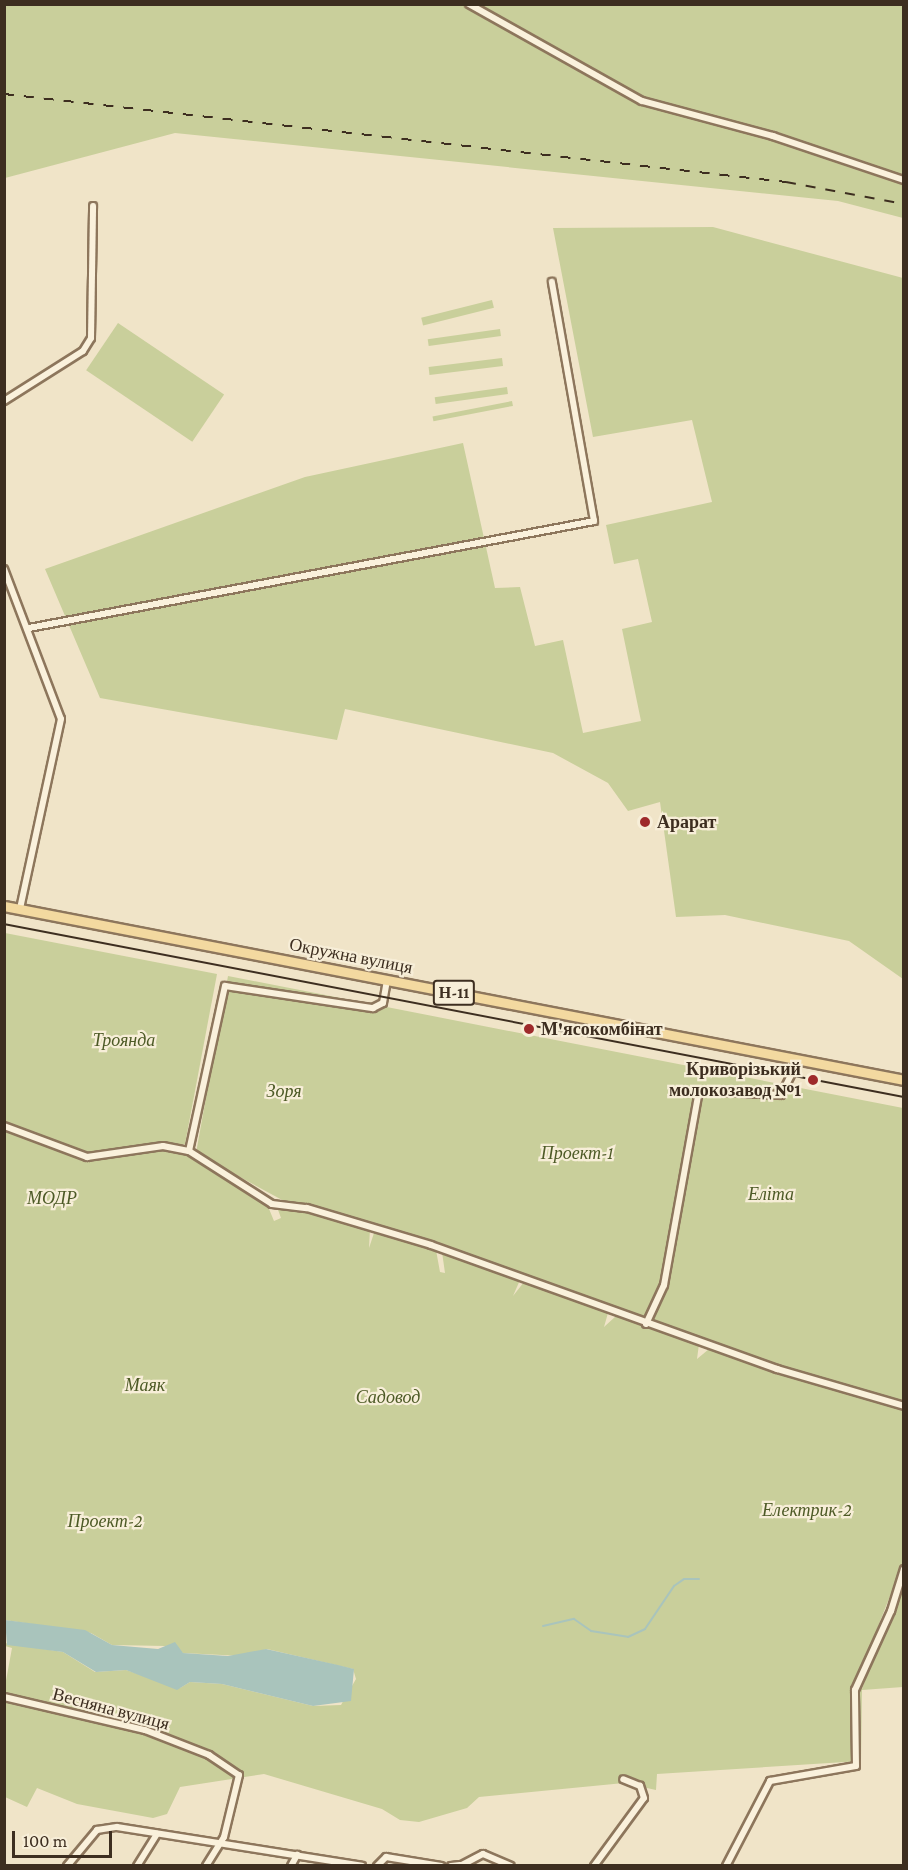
<!DOCTYPE html>
<meta charset="utf-8">
<style>
body{margin:0}
#map{position:relative;width:908px;height:1870px;overflow:hidden;background:#f0e4c8;font-family:"Crimson Pro",serif}
div>[style]{position:absolute}
.green>*{inset:0;background:#c9cf9b;transform-origin:0 0}
.water>*{inset:0;background:#a9c4bc}
.stream>*{height:2px;margin:-1px;padding:0 1px;transform-origin:1px;border-radius:1px;background:#a9c4bc}
.roads{filter:drop-shadow(2px 0 #8d765c) drop-shadow(-2px 0 #8d765c) drop-shadow(0 2px #8d765c) drop-shadow(0 -2px #8d765c)}
.street>*{height:6px;margin:-3px;padding:0 3px;transform-origin:3px;border-radius:3px;background:#faf1dc}
.primary>*{height:9px;margin:-4.5px;padding:0 4.5px;transform-origin:4.5px;border-radius:4.5px;background:#f3d9a0}
.tram>*{height:1.5px;margin:-0.75px;padding:0 0.75px;transform-origin:0.75px;border-radius:0.75px;background:#3d2e20}
.rail>*{height:2px;margin-top:-1px;transform-origin:0;background:repeating-linear-gradient(90deg,#3d2e20 0 10px,transparent 0 20px)}
.dots>*{width:16px;height:16px;translate:-50% -50%;box-sizing:border-box;border:3px solid #f7eed8;border-radius:50%}
span{translate:-50% -50%;white-space:nowrap;text-align:center;line-height:1.15;-webkit-text-stroke:4.5px #f7eed8;paint-order:stroke}
.shield-label span{padding:2px 4px;background:#f7eed8;border:2px solid;border-radius:4px;-webkit-text-stroke-width:0}
.shield-label{font-size:16px;color:#3d2e20;font-weight:700}
.poi-label{font-size:18px;color:#3d2e20;font-weight:700}
.left{translate:0 -50%;text-align:left}
.right{translate:-100% -50%;text-align:right}
.street-label{font-size:18px;color:#3d2e20}
.park-label{font-size:18px;color:#4d5a26;font-style:italic}
.frame{position:absolute;inset:0;border:6px solid #3d2e20;pointer-events:none}
.scale{position:absolute;left:12px;top:1831px;width:100px;height:27px;box-sizing:border-box;border:3px solid #3d2e20;border-top:0;padding-left:8px;font-size:18px;line-height:21px;white-space:nowrap;color:#3d2e20;-webkit-text-stroke:4px #f7eed8;paint-order:stroke}
</style>
<div id="map">
<div class="green">
<i style="clip-path:polygon(5px 5px,903px 5px,903px 218px,838px 201px,175px 133px,5px 178px)"></i>
<i style="clip-path:polygon(713px 227px,903px 278px,903px 979px,849px 941px,725px 915px,676px 917px,660px 802px,628px 811px,608px 783px,553px 753px,345px 709px,337px 740px,100px 698px,45px 569px,305px 477px,463px 443px,495px 588px,520px 587px,535px 646px,563px 640px,583px 733px,641px 721px,622px 629px,652px 622px,638px 559px,614px 564px,606px 525px,712px 502px,692px 420px,593px 437px,553px 228px)"></i>
<i style="left:492px;top:300px;width:8px;height:73px;rotate:76deg"></i>
<i style="left:118px;top:323px;width:128px;height:57px;rotate:34deg"></i>
<i style="left:500px;top:329px;width:7px;height:73px;rotate:82deg"></i>
<i style="left:502px;top:358px;width:8px;height:74px;rotate:83deg"></i>
<i style="left:507px;top:387px;width:7px;height:73px;rotate:82deg"></i>
<i style="left:512px;top:401px;width:5px;height:81px;rotate:79deg"></i>
<i style="clip-path:polygon(5px 933px,217px 974px,185px 1144px,89px 1154px,5px 1123px)"></i>
<i style="clip-path:polygon(228px 976px,903px 1108px,903px 1402px,779px 1366px,438px 1245px,284px 1201px,196px 1153px)"></i>
<i style="clip-path:polygon(5px 1129px,87px 1161px,164px 1148px,190px 1154px,267px 1204px,274px 1221px,281px 1218px,277px 1207px,308px 1210px,370px 1229px,369px 1248px,375px 1230px,436px 1250px,440px 1272px,445px 1273px,442px 1252px,520px 1280px,513px 1296px,524px 1282px,608px 1313px,604px 1327px,616px 1316px,699px 1344px,697px 1359px,709px 1349px,903px 1408px,903px 1563px,853px 1690px,862px 1689px,903px 1575px,903px 1687px,862px 1690px,861px 1761px,657px 1774px,656px 1790px,624px 1783px,479px 1797px,467px 1808px,419px 1822px,400px 1820px,382px 1809px,264px 1774px,180px 1787px,167px 1814px,153px 1818px,77px 1804px,37px 1788px,27px 1807px,5px 1797px,5px 1686px,12px 1648px,5px 1646px,5px 1643px,63px 1652px,95px 1672px,126px 1670px,180px 1688px,190px 1682px,222px 1684px,313px 1706px,341px 1705px,356px 1679px,353px 1669px,267px 1649px,242px 1656px,183px 1653px,165px 1646px,112px 1645px,91px 1633px,5px 1620px)"></i>
</div>
<div class="water">
<i style="clip-path:polygon(5px 1620px,85px 1630px,112px 1645px,158px 1649px,175px 1642px,183px 1653px,228px 1656px,266px 1649px,338px 1665px,354px 1669px,351px 1701px,313px 1706px,222px 1684px,190px 1682px,177px 1690px,126px 1670px,96px 1672px,63px 1652px,7px 1645px)"></i>
</div>
<div class="stream">
<i style="left:543px;top:1626px;width:32px;rotate:-13deg"></i>
<i style="left:574px;top:1619px;width:21px;rotate:35deg"></i>
<i style="left:591px;top:1631px;width:37px;rotate:9deg"></i>
<i style="left:628px;top:1637px;width:19px;rotate:-25deg"></i>
<i style="left:645px;top:1629px;width:52px;rotate:-56deg"></i>
<i style="left:674px;top:1586px;width:12px;rotate:-35deg"></i>
<i style="left:684px;top:1579px;width:15px"></i>
</div>
<div class="roads">
<div class="street">
<i style="left:469px;top:4px;width:198px;rotate:29.3deg"></i>
<i style="left:642px;top:101px;width:136px;rotate:15deg"></i>
<i style="left:773px;top:136px;width:138px;rotate:18.6deg"></i>
<i style="left:4px;top:401px;width:93px;rotate:-32.3deg"></i>
<i style="left:83px;top:351px;width:15px;rotate:-58deg"></i>
<i style="left:91px;top:338px;width:132px;rotate:-89.1deg"></i>
<i style="left:4px;top:569px;width:160px;rotate:69.2deg"></i>
<i style="left:61px;top:719px;width:194px;rotate:102.2deg"></i>
<i style="left:29px;top:628px;width:575px;rotate:-10.72deg"></i>
<i style="left:594px;top:521px;width:243px;rotate:-100deg"></i>
<i style="left:4px;top:1126px;width:89px;rotate:20.5deg"></i>
<i style="left:87px;top:1157px;width:77px;rotate:-8.2deg"></i>
<i style="left:163px;top:1146px;width:26px;rotate:11deg"></i>
<i style="left:189px;top:1151px;width:98px;rotate:32.6deg"></i>
<i style="left:272px;top:1204px;width:35px;rotate:7deg"></i>
<i style="left:307px;top:1208px;width:129px;rotate:16.6deg"></i>
<i style="left:431px;top:1245px;width:368px;rotate:19.7deg"></i>
<i style="left:777px;top:1369px;width:132px;rotate:16.2deg"></i>
<i style="left:189px;top:1151px;width:169px;rotate:-77.7deg"></i>
<i style="left:225px;top:986px;width:150px;rotate:8.5deg"></i>
<i style="left:373px;top:1008px;width:11px;rotate:-27deg"></i>
<i style="left:383px;top:1003px;width:22px;rotate:-80deg"></i>
<i style="left:646px;top:1324px;width:43px;rotate:-65.2deg"></i>
<i style="left:664px;top:1285px;width:197px;rotate:-79.8deg"></i>
<i style="left:699px;top:1091px;width:82px;rotate:2.8deg"></i>
<i style="left:781px;top:1095px;width:40px;rotate:-63.4deg"></i>
<i style="left:4px;top:1697px;width:145px;rotate:13.2deg"></i>
<i style="left:145px;top:1730px;width:69px;rotate:21.3deg"></i>
<i style="left:209px;top:1755px;width:36px;rotate:34deg"></i>
<i style="left:239px;top:1775px;width:64px;rotate:103.6deg"></i>
<i style="left:224px;top:1837px;width:34px;rotate:122deg"></i>
<i style="left:67px;top:1866px;width:47px;rotate:-50.2deg"></i>
<i style="left:97px;top:1830px;width:20px;rotate:-9deg"></i>
<i style="left:117px;top:1827px;width:248px;rotate:9deg"></i>
<i style="left:137px;top:1866px;width:38px;rotate:-58deg"></i>
<i style="left:291px;top:1866px;width:13px;rotate:-61deg"></i>
<i style="left:377px;top:1866px;width:13px;rotate:-45deg"></i>
<i style="left:386px;top:1857px;width:56px;rotate:9.3deg"></i>
<i style="left:451px;top:1866px;width:9px;rotate:-6deg"></i>
<i style="left:460px;top:1866px;width:26px;rotate:-28deg"></i>
<i style="left:483px;top:1854px;width:30px;rotate:23deg"></i>
<i style="left:594px;top:1866px;width:84px;rotate:-53.7deg"></i>
<i style="left:644px;top:1798px;width:13px;rotate:-108deg"></i>
<i style="left:640px;top:1786px;width:18px;rotate:-158deg"></i>
<i style="left:726px;top:1866px;width:96px;rotate:-62.6deg"></i>
<i style="left:770px;top:1781px;width:87px;rotate:-9.9deg"></i>
<i style="left:856px;top:1766px;width:76px;rotate:-90.8deg"></i>
<i style="left:855px;top:1690px;width:87px;rotate:-65.5deg"></i>
<i style="left:891px;top:1611px;width:44px;rotate:-72.8deg"></i>
</div>
<div class="primary">
<i style="left:4px;top:906px;width:917px;rotate:10.94deg"></i>
</div>
</div>
<div class="tram">
<i style="left:4px;top:924px;width:916px;rotate:10.88deg"></i>
</div>
<div class="rail">
<i style="left:4px;top:94px;width:787px;rotate:6.42deg"></i>
<i style="left:786px;top:182px;width:120px;rotate:10.6deg"></i>
</div>
<div class="dots">
<i style="left:645px;top:822px;background:#9e2a2b"></i>
<i style="left:529px;top:1029px;background:#9e2a2b"></i>
<i style="left:813px;top:1080px;background:#9e2a2b"></i>
</div>
<div class="shield-label">
<span style="left:454px;top:993px">Н-11</span>
</div>
<div class="poi-label">
<span class="left" style="left:657px;top:822px">Арарат</span>
<span class="left" style="left:541px;top:1029px">М'ясокомбінат</span>
<span class="right" style="left:801px;top:1080px">Криворізький<br>молокозавод №1</span>
</div>
<div class="street-label">
<span style="left:351px;top:956px;rotate:11deg">Окружна вулиця</span>
<span style="left:111px;top:1709px;rotate:15deg">Весняна вулиця</span>
</div>
<div class="park-label">
<span style="left:124px;top:1040px">Троянда</span>
<span style="left:284px;top:1091px">Зоря</span>
<span style="left:577px;top:1153px">Проект-1</span>
<span style="left:771px;top:1194px">Еліта</span>
<span style="left:52px;top:1198px">МОДР</span>
<span style="left:145px;top:1385px">Маяк</span>
<span style="left:388px;top:1397px">Садовод</span>
<span style="left:807px;top:1510px">Електрик-2</span>
<span style="left:105px;top:1521px">Проект-2</span>
</div>
<div class="frame"></div>
<div class="scale">100 m</div>
</div>
